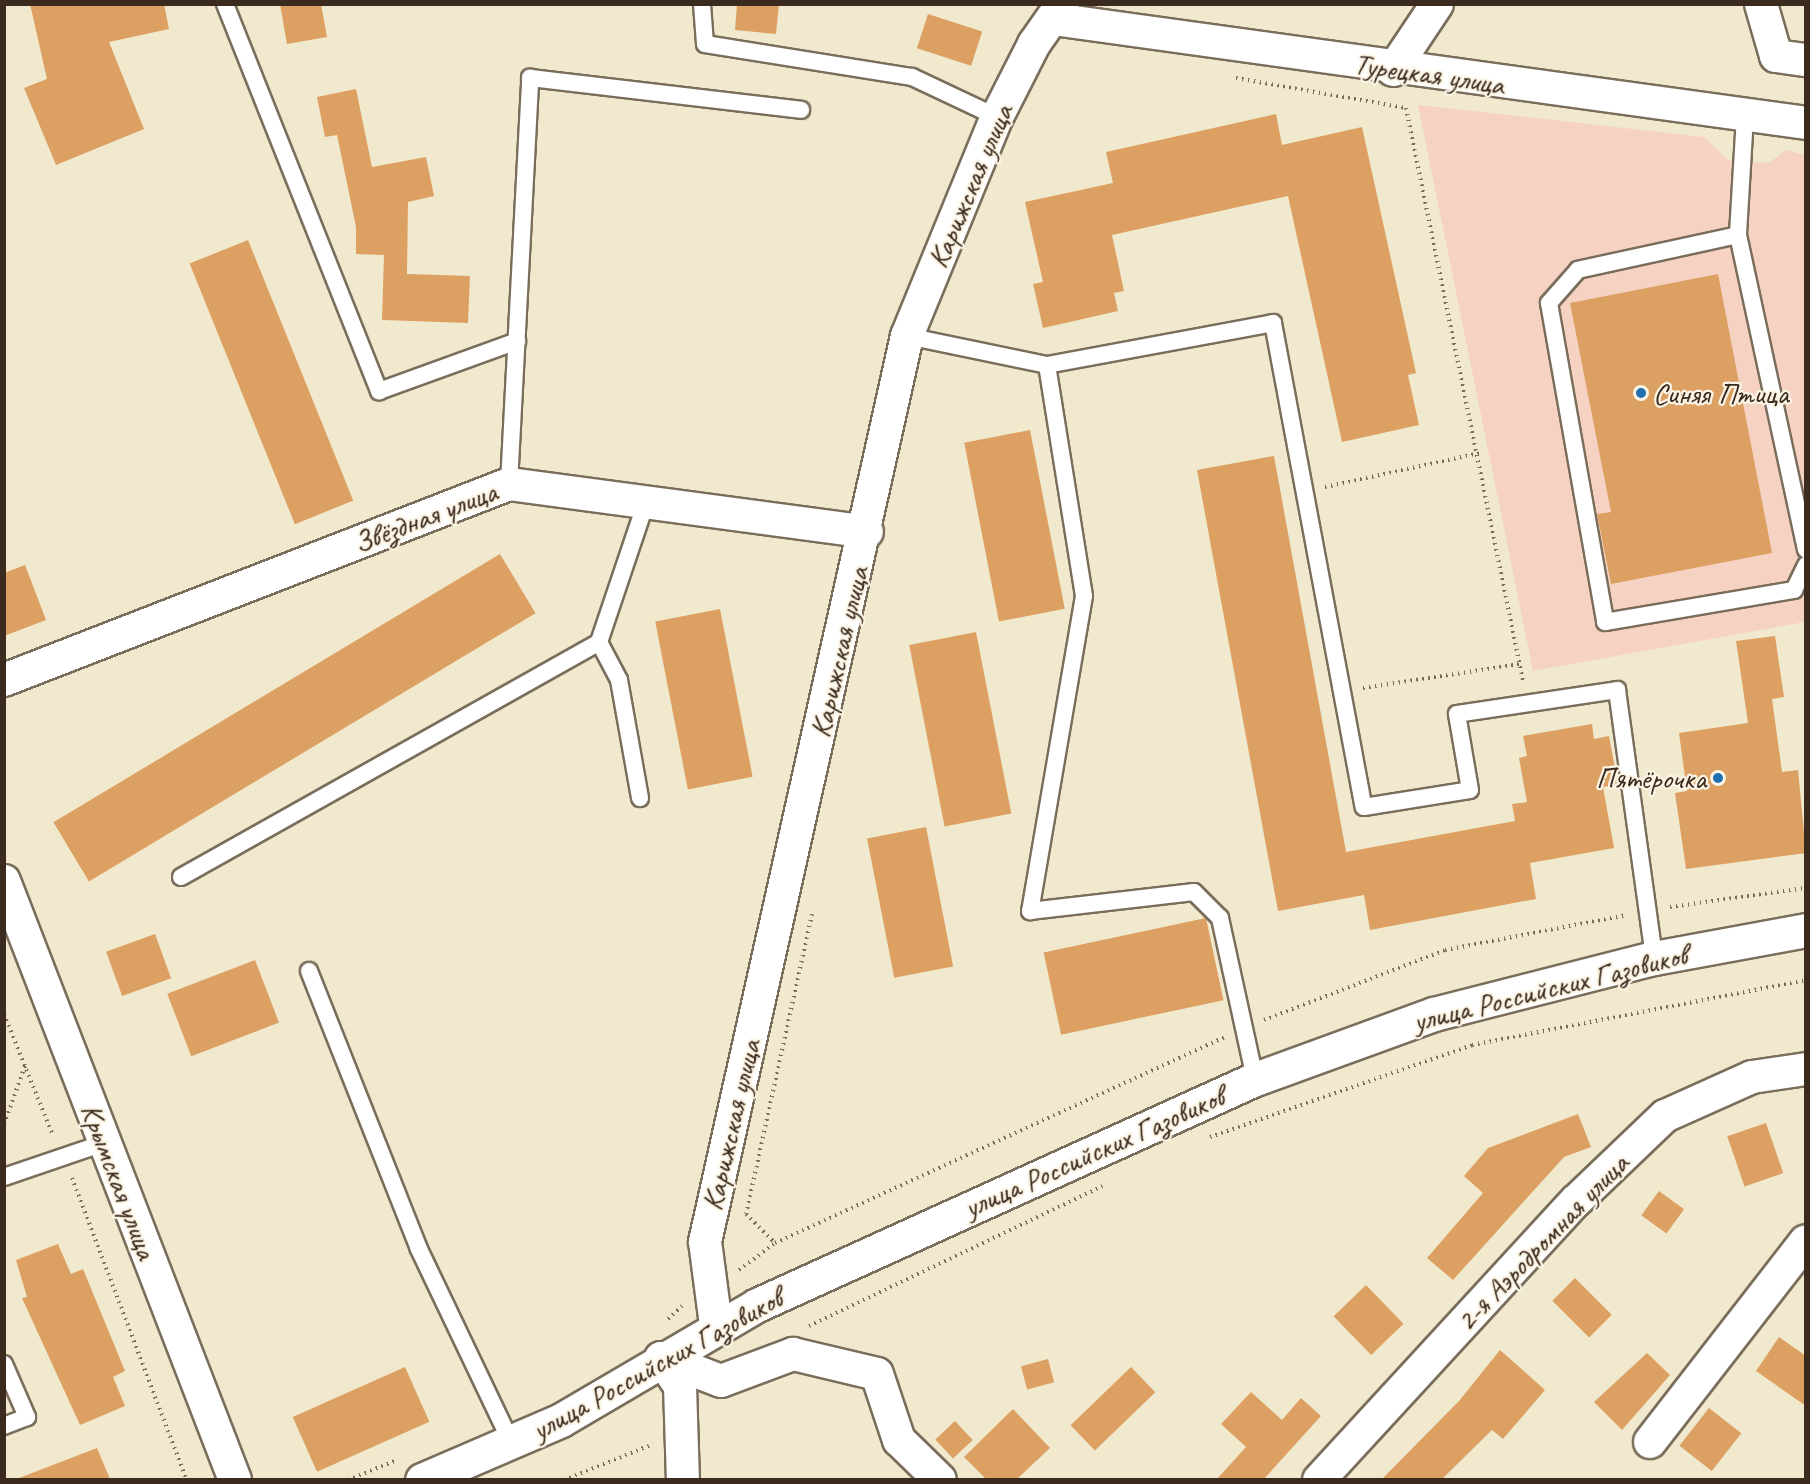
<!DOCTYPE html>
<meta charset="utf-8">
<style>
body{margin:0}
#map{position:relative;width:1810px;height:1484px;overflow:hidden;background:#f0e9cd;font-family:Caveat,sans-serif}
div>[style]{position:absolute}
.built>*{inset:0;background:#f6d2c3}
.building>*{inset:0;background:#dda063;transform-origin:0 0}
.path>*{height:4px;margin-top:-2px;transform-origin:0;background:repeating-linear-gradient(90deg,#7a6d5b 0 1.5px,transparent 0 6px)}
.roads{filter:drop-shadow(2px 0 #7a6d5b) drop-shadow(-2px 0 #7a6d5b) drop-shadow(0 2px #7a6d5b) drop-shadow(0 -2px #7a6d5b)}
.service>*{height:16px;margin:-8px;padding:0 8px;transform-origin:8px;border-radius:8px;background:#fff}
.minor>*{height:32px;margin:-16px;padding:0 16px;transform-origin:16px;border-radius:16px;background:#fff}
.secondary>*{height:33px;margin:-16.5px;padding:0 16.5px;transform-origin:16.5px;border-radius:16.5px;background:#fff}
.dots>*{width:16px;height:16px;translate:-50% -50%;box-sizing:border-box;border:3px solid #fcf5e5;border-radius:50%}
span{translate:-50% -50%;white-space:nowrap;text-align:center;line-height:1.15;-webkit-text-stroke:4.5px #fcf5e5;paint-order:stroke}
.street-label{font-size:30px;color:#3b2a1e}
.poi-label{font-size:30px;color:#3b2a1e}
.left{translate:0 -50%;text-align:left}
.right{translate:-100% -50%;text-align:right}
.frame{position:absolute;inset:0;border:6px solid #3b2a1e;pointer-events:none}
</style>
<div id="map">
<div class="built">
<i style="clip-path:polygon(1418px 105px,1704px 137px,1728px 160px,1769px 163px,1786px 150px,1805px 155px,1805px 622px,1533px 671px)"></i>
</div>
<div class="building">
<i style="clip-path:polygon(30px 4px,164px 4px,169px 29px,109px 42px,144px 129px,56px 165px,24px 88px,47px 79px)"></i>
<i style="clip-path:polygon(280px 4px,321px 4px,327px 37px,287px 44px)"></i>
<i style="clip-path:polygon(737px 4px,779px 4px,776px 34px,735px 30px)"></i>
<i style="left:928px;top:14px;width:57px;height:36px;rotate:18deg"></i>
<i style="clip-path:polygon(356px 89px,372px 167px,426px 157px,434px 196px,408px 202px,407px 274px,470px 276px,468px 323px,382px 320px,384px 255px,356px 254px,356px 227px,337px 135px,325px 137px,317px 97px)"></i>
<i style="clip-path:polygon(1276px 114px,1282px 145px,1362px 127px,1416px 373px,1408px 375px,1419px 425px,1342px 442px,1288px 196px,1112px 235px,1124px 291px,1114px 293px,1118px 311px,1043px 328px,1033px 284px,1043px 282px,1025px 202px,1113px 183px,1106px 152px)"></i>
<i style="left:248px;top:240px;width:281px;height:63px;rotate:68deg"></i>
<i style="clip-path:polygon(1718px 274px,1772px 553px,1611px 584px,1597px 514px,1611px 512px,1570px 303px)"></i>
<i style="left:1030px;top:430px;width:182px;height:67px;rotate:79deg"></i>
<i style="clip-path:polygon(1274px 456px,1346px 852px,1515px 821px,1512px 804px,1527px 802px,1519px 758px,1527px 756px,1523px 736px,1592px 724px,1594px 739px,1609px 736px,1618px 785px,1603px 787px,1614px 848px,1530px 863px,1536px 899px,1370px 930px,1364px 895px,1278px 911px,1197px 470px)"></i>
<i style="left:500px;top:554px;width:69px;height:521px;rotate:59deg"></i>
<i style="clip-path:polygon(25px 565px,46px 620px,4px 636px,4px 573px)"></i>
<i style="left:720px;top:609px;width:171px;height:66px;rotate:79deg"></i>
<i style="left:976px;top:632px;width:185px;height:68px;rotate:79deg"></i>
<i style="clip-path:polygon(1775px 636px,1784px 697px,1772px 699px,1782px 772px,1798px 770px,1806px 853px,1686px 869px,1675px 793px,1687px 791px,1679px 733px,1748px 723px,1736px 641px)"></i>
<i style="left:926px;top:827px;width:142px;height:60px;rotate:79deg"></i>
<i style="left:1206px;top:918px;width:84px;height:166px;rotate:78deg"></i>
<i style="left:155px;top:934px;width:47px;height:52px;rotate:70deg"></i>
<i style="left:255px;top:960px;width:67px;height:94px;rotate:69deg"></i>
<i style="clip-path:polygon(1578px 1114px,1591px 1147px,1564px 1157px,1453px 1280px,1427px 1258px,1483px 1193px,1464px 1176px,1488px 1148px)"></i>
<i style="left:1766px;top:1123px;width:53px;height:41px;rotate:71deg"></i>
<i style="left:1659px;top:1191px;width:31px;height:30px;rotate:36deg"></i>
<i style="clip-path:polygon(58px 1244px,71px 1274px,83px 1269px,125px 1371px,113px 1377px,125px 1406px,80px 1425px,22px 1298px,27px 1297px,16px 1260px)"></i>
<i style="left:1575px;top:1278px;width:52px;height:32px;rotate:45deg"></i>
<i style="left:1366px;top:1285px;width:54px;height:45px;rotate:46deg"></i>
<i style="clip-path:polygon(1779px 1337px,1806px 1356px,1806px 1406px,1756px 1371px)"></i>
<i style="clip-path:polygon(1500px 1350px,1545px 1390px,1503px 1439px,1492px 1430px,1442px 1479px,1382px 1479px,1459px 1401px)"></i>
<i style="clip-path:polygon(1647px 1353px,1670px 1375px,1622px 1430px,1594px 1402px)"></i>
<i style="left:1048px;top:1359px;width:24px;height:28px;rotate:75deg"></i>
<i style="left:405px;top:1367px;width:60px;height:123px;rotate:66deg"></i>
<i style="left:1131px;top:1367px;width:35px;height:84px;rotate:46deg"></i>
<i style="clip-path:polygon(1251px 1392px,1282px 1420px,1301px 1398px,1321px 1416px,1264px 1479px,1217px 1479px,1246px 1447px,1221px 1424px)"></i>
<i style="left:1709px;top:1408px;width:41px;height:48px;rotate:38deg"></i>
<i style="clip-path:polygon(1013px 1409px,1050px 1448px,1017px 1479px,986px 1479px,964px 1457px)"></i>
<i style="left:955px;top:1421px;width:26px;height:27px;rotate:47deg"></i>
<i style="clip-path:polygon(97px 1448px,110px 1479px,20px 1479px,19px 1478px)"></i>
</div>
<div class="path">
<i style="left:1236px;top:78px;width:173px;rotate:10deg"></i>
<i style="left:1406px;top:108px;width:585px;rotate:78.46deg"></i>
<i style="left:1325px;top:487px;width:159px;rotate:-12.4deg"></i>
<i style="left:1363px;top:688px;width:159px;rotate:-8.7deg"></i>
<i style="left:1670px;top:907px;width:137px;rotate:-8deg"></i>
<i style="left:812px;top:914px;width:307px;rotate:102.4deg"></i>
<i style="left:746px;top:1214px;width:41px;rotate:45deg"></i>
<i style="left:775px;top:1243px;width:494px;rotate:-24.6deg"></i>
<i style="left:4px;top:1014px;width:131px;rotate:68.1deg"></i>
<i style="left:1264px;top:1020px;width:194px;rotate:-21.1deg"></i>
<i style="left:1445px;top:950px;width:185px;rotate:-10.9deg"></i>
<i style="left:4px;top:1124px;width:62px;rotate:-70.1deg"></i>
<i style="left:1210px;top:1137px;width:278px;rotate:-19.3deg"></i>
<i style="left:1472px;top:1045px;width:340px;rotate:-11deg"></i>
<i style="left:72px;top:1178px;width:323px;rotate:69.2deg"></i>
<i style="left:739px;top:1270px;width:45px;rotate:-36.9deg"></i>
<i style="left:668px;top:1319px;width:19px;rotate:-43deg"></i>
<i style="left:809px;top:1326px;width:325px;rotate:-25.5deg"></i>
<i style="left:348px;top:1480px;width:53px;rotate:-22.2deg"></i>
<i style="left:564px;top:1480px;width:96px;rotate:-22deg"></i>
</div>
<div class="roads">
<div class="service">
<i style="left:225px;top:4px;width:417px;rotate:68.3deg"></i>
<i style="left:379px;top:391px;width:147px;rotate:-19.9deg"></i>
<i style="left:702px;top:4px;width:40px;rotate:85.7deg"></i>
<i style="left:705px;top:44px;width:210px;rotate:9.1deg"></i>
<i style="left:912px;top:77px;width:94px;rotate:25.2deg"></i>
<i style="left:1745px;top:116px;width:119px;rotate:93.4deg"></i>
<i style="left:1738px;top:235px;width:322px;rotate:77.8deg"></i>
<i style="left:1738px;top:235px;width:164px;rotate:167.7deg"></i>
<i style="left:1578px;top:270px;width:44px;rotate:131.3deg"></i>
<i style="left:1549px;top:303px;width:324px;rotate:80deg"></i>
<i style="left:1605px;top:622px;width:192px;rotate:-9.6deg"></i>
<i style="left:1794px;top:590px;width:28px;rotate:-64deg"></i>
<i style="left:907px;top:336px;width:143px;rotate:11.7deg"></i>
<i style="left:1047px;top:365px;width:230px;rotate:-10.5deg"></i>
<i style="left:1273px;top:323px;width:492px;rotate:79.4deg"></i>
<i style="left:1364px;top:807px;width:107px;rotate:-9.1deg"></i>
<i style="left:1470px;top:790px;width:77px;rotate:-99.7deg"></i>
<i style="left:1457px;top:714px;width:162px;rotate:-8.5deg"></i>
<i style="left:1617px;top:690px;width:271px;rotate:82.1deg"></i>
<i style="left:1047px;top:365px;width:234px;rotate:80.9deg"></i>
<i style="left:1084px;top:596px;width:320px;rotate:99.7deg"></i>
<i style="left:1030px;top:911px;width:165px;rotate:-6.6deg"></i>
<i style="left:1194px;top:892px;width:37px;rotate:45deg"></i>
<i style="left:1220px;top:918px;width:165px;rotate:77.7deg"></i>
<i style="left:509px;top:484px;width:407px;rotate:-87deg"></i>
<i style="left:530px;top:78px;width:273px;rotate:6.7deg"></i>
<i style="left:599px;top:642px;width:43px;rotate:62.2deg"></i>
<i style="left:619px;top:680px;width:120px;rotate:79.9deg"></i>
<i style="left:181px;top:877px;width:480px;rotate:-29.3deg"></i>
<i style="left:599px;top:642px;width:148px;rotate:-71.4deg"></i>
<i style="left:309px;top:971px;width:297px;rotate:68.4deg"></i>
<i style="left:418px;top:1247px;width:218px;rotate:64.5deg"></i>
<i style="left:4px;top:1177px;width:106px;rotate:-18.8deg"></i>
<i style="left:4px;top:1364px;width:58px;rotate:66.5deg"></i>
<i style="left:27px;top:1417px;width:25px;rotate:159deg"></i>
</div>
<div class="minor">
<i style="left:1761px;top:4px;width:54px;rotate:73.9deg"></i>
<i style="left:1776px;top:56px;width:30px;rotate:8deg"></i>
<i style="left:1053px;top:19px;width:760px;rotate:7.86deg"></i>
<i style="left:1393px;top:70px;width:79px;rotate:-56.3deg"></i>
<i style="left:4px;top:680px;width:542px;rotate:-21.21deg"></i>
<i style="left:509px;top:484px;width:361px;rotate:7.6deg"></i>
<i style="left:4px;top:881px;width:642px;rotate:68.91deg"></i>
<i style="left:716px;top:1325px;width:84px;rotate:-97.5deg"></i>
<i style="left:705px;top:1242px;width:928px;rotate:-77.43deg"></i>
<i style="left:907px;top:336px;width:237px;rotate:-67.7deg"></i>
<i style="left:997px;top:117px;width:82px;rotate:-63.1deg"></i>
<i style="left:1034px;top:44px;width:49px;rotate:-55deg"></i>
<i style="left:661px;top:1358px;width:64px;rotate:21deg"></i>
<i style="left:721px;top:1381px;width:77px;rotate:-20.6deg"></i>
<i style="left:793px;top:1354px;width:86px;rotate:13.4deg"></i>
<i style="left:877px;top:1374px;width:70px;rotate:71.6deg"></i>
<i style="left:899px;top:1440px;width:57px;rotate:44.3deg"></i>
<i style="left:661px;top:1358px;width:34px;rotate:56deg"></i>
<i style="left:680px;top:1386px;width:94px;rotate:88.2deg"></i>
<i style="left:1650px;top:1442px;width:254px;rotate:-52.2deg"></i>
<i style="left:1319px;top:1480px;width:379px;rotate:-47.4deg"></i>
<i style="left:1576px;top:1201px;width:123px;rotate:-43.7deg"></i>
<i style="left:1665px;top:1116px;width:95px;rotate:-24.1deg"></i>
<i style="left:1752px;top:1077px;width:55px;rotate:-8.4deg"></i>
</div>
<div class="secondary">
<i style="left:422px;top:1480px;width:151px;rotate:-23.3deg"></i>
<i style="left:561px;top:1420px;width:227px;rotate:-30.4deg"></i>
<i style="left:757px;top:1305px;width:547px;rotate:-24.41deg"></i>
<i style="left:1255px;top:1079px;width:190px;rotate:-20deg"></i>
<i style="left:1434px;top:1014px;width:227px;rotate:-14.3deg"></i>
<i style="left:1654px;top:958px;width:155px;rotate:-10.4deg"></i>
</div>
</div>
<div class="dots">
<i style="left:1641px;top:393px;background:#1f6fb2"></i>
<i style="left:1718px;top:778px;background:#1f6fb2"></i>
</div>
<div class="street-label">
<span style="left:1429px;top:74px;rotate:8deg">Турецкая улица</span>
<span style="left:970px;top:186px;rotate:-67deg">Карижская улица</span>
<span style="left:425px;top:517px;rotate:-21deg">Звёздная улица</span>
<span style="left:839px;top:652px;rotate:-77deg">Карижская улица</span>
<span style="left:1550px;top:988px;rotate:-14deg">улица Российских Газовиков</span>
<span style="left:731px;top:1125px;rotate:-77deg">Карижская улица</span>
<span style="left:1094px;top:1152px;rotate:-24deg">улица Российских Газовиков</span>
<span style="left:119px;top:1181px;rotate:69deg">Крымская улица</span>
<span style="left:1542px;top:1242px;rotate:-46deg">2-я Аэродромная улица</span>
<span style="left:657px;top:1364px;rotate:-29deg">улица Российских Газовиков</span>
</div>
<div class="poi-label">
<span class="left" style="left:1653px;top:393px">Синяя Птица</span>
<span class="right" style="left:1706px;top:778px">Пятёрочка</span>
</div>
<div class="frame"></div>
</div>
